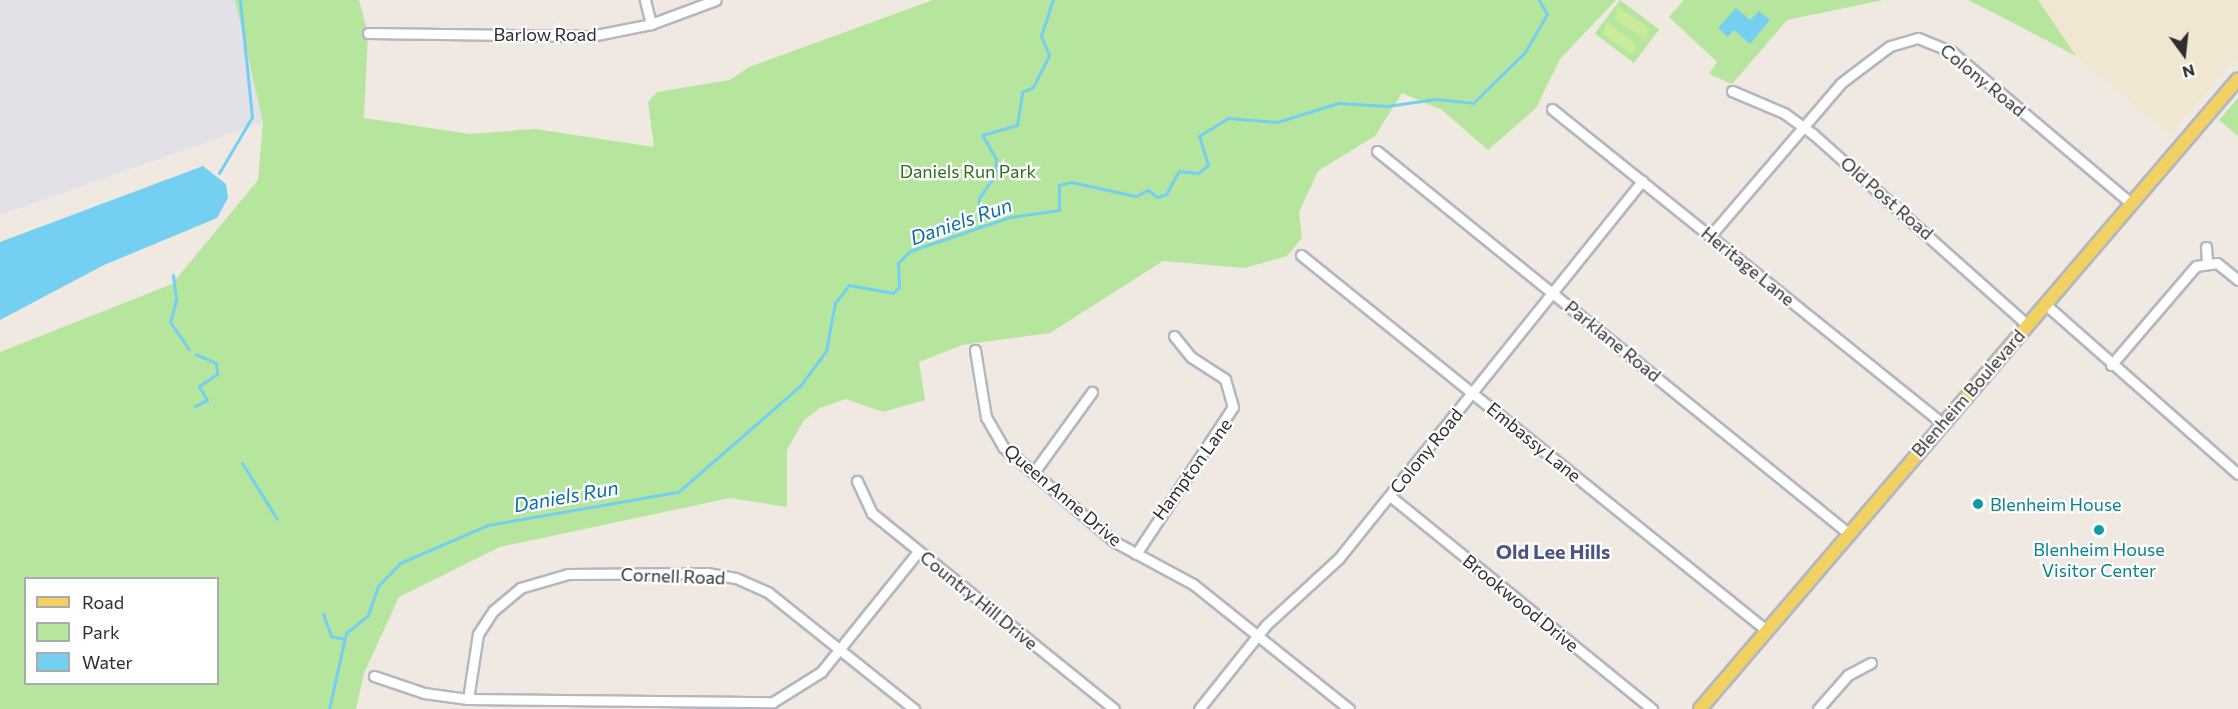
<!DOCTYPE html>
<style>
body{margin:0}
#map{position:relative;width:2238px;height:709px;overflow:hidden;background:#efe9e1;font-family:Commissioner,sans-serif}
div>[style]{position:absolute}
.industrial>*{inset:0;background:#e3e1e8}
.education>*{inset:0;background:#f0e6d1}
.green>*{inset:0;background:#b6e59e;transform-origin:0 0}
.pitch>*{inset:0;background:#c9ec9a}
.water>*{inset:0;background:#75cff0}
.stream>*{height:3px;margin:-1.5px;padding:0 1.5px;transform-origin:1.5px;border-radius:1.5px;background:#75cff0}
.roads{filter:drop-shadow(2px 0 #b4b7c1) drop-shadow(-2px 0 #b4b7c1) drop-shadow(0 2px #b4b7c1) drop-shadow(0 -2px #b4b7c1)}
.minor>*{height:9px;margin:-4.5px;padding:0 4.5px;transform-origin:4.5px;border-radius:4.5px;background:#fff}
.major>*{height:12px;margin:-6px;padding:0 6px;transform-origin:6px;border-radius:6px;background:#f2d163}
.dots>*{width:16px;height:16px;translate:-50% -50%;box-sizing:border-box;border:3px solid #fff;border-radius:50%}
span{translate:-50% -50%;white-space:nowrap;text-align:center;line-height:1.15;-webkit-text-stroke:4.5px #fff;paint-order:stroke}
.street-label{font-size:18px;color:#2e2e2e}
.park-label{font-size:18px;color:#2c6e1b}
.culture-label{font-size:18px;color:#0d838f}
.left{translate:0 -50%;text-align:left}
.water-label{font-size:20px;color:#0d6fa3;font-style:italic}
.neighbourhood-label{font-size:20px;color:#4d5680;font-weight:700}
.legend{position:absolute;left:24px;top:577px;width:195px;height:108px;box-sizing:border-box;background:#fff;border:2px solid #ababab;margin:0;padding:8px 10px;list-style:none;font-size:18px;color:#2e2e2e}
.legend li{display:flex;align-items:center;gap:12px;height:30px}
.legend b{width:30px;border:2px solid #ababab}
.north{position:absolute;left:2154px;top:24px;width:60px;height:60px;-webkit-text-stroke:4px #fff;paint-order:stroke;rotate:165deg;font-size:16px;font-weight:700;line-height:24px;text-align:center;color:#2e2e2e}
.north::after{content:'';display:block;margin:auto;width:21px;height:27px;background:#2e2e2e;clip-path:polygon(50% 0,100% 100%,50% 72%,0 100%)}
</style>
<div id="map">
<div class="industrial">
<i style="clip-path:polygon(0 0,235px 0,263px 122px,0 215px)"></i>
</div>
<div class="education">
<i style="clip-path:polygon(2009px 0,2238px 0,2238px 56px,2170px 135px)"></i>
</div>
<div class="green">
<i style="clip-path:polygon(evenodd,235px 0,359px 0,368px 33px,364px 118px,470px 134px,535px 129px,654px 147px,648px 102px,657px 92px,730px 80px,749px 67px,933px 0,1616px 0,1560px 59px,1536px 108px,1488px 150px,1442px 110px,1402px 93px,1375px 136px,1318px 171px,1299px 212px,1302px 238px,1287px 256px,1244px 268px,1163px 261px,1050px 333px,962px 345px,919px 362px,925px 400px,883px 412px,846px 399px,820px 408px,804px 420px,787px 450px,787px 507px,730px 498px,500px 547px,399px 597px,364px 673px,356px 709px,0 709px,0 352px,172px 284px,258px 180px,263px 122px,235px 0,26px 578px,218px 578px,218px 684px,26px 684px,26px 578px)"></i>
<i style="left:1620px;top:0;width:49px;height:42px;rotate:37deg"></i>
<i style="clip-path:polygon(1684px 0,1883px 0,1787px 20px,1732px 84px,1709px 74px,1717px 62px,1669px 17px)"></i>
<i style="clip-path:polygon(1968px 0,2038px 0,2076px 56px,2000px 16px)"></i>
<i style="clip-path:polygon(2238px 98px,2238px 136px,2219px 120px)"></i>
</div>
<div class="pitch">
<i style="clip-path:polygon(1618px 7px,1649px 28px,1646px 40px,1615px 19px)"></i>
<i style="clip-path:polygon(1606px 22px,1636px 43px,1633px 55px,1603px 34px)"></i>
</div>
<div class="water">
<i style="clip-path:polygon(1736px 8px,1750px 20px,1759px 11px,1770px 20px,1750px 44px,1734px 30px,1728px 37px,1718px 28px)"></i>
<i style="clip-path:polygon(203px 166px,226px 184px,228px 198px,217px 218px,104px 265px,0 320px,0 242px)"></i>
</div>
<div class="stream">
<i style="left:219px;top:173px;width:65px;rotate:-59.5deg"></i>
<i style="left:252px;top:117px;width:118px;rotate:-95.9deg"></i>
<i style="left:979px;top:227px;width:29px;rotate:-90deg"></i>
<i style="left:979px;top:198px;width:28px;rotate:-55deg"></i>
<i style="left:995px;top:175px;width:16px;rotate:-86deg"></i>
<i style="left:996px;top:159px;width:28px;rotate:-120deg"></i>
<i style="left:982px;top:135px;width:36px;rotate:-16deg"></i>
<i style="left:1017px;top:125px;width:33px;rotate:-81deg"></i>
<i style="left:1022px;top:92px;width:12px;rotate:-24deg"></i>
<i style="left:1033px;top:87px;width:36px;rotate:-63deg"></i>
<i style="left:1049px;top:55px;width:21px;rotate:-113deg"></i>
<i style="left:1041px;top:36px;width:38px;rotate:-72deg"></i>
<i style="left:173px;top:275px;width:25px;rotate:83deg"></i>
<i style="left:176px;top:300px;width:23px;rotate:105deg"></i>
<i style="left:170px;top:322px;width:33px;rotate:55deg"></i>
<i style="left:195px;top:406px;width:13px;rotate:-27deg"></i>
<i style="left:207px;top:400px;width:16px;rotate:-120deg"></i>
<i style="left:199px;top:386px;width:22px;rotate:-34deg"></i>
<i style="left:217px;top:374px;width:11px;rotate:-95deg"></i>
<i style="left:216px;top:363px;width:22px;rotate:-156deg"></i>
<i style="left:242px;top:463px;width:66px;rotate:58deg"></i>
<i style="left:323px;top:614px;width:23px;rotate:70deg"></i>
<i style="left:331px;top:636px;width:13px;rotate:13deg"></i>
<i style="left:329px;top:709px;width:78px;rotate:-77.4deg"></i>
<i style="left:346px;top:633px;width:28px;rotate:-39deg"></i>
<i style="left:368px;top:615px;width:31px;rotate:-71deg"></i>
<i style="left:378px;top:586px;width:32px;rotate:-46deg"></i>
<i style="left:400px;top:563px;width:96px;rotate:-23.4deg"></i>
<i style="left:488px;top:525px;width:193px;rotate:-9.9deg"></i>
<i style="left:678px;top:492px;width:162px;rotate:-41deg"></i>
<i style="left:800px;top:386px;width:44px;rotate:-53.4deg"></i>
<i style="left:826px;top:351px;width:49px;rotate:-79.4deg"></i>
<i style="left:835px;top:303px;width:23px;rotate:-52deg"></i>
<i style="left:849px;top:285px;width:45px;rotate:10.3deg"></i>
<i style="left:893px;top:293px;width:8px;rotate:-45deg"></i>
<i style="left:899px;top:287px;width:24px;rotate:-92deg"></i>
<i style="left:898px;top:263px;width:17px;rotate:-45deg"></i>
<i style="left:910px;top:251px;width:106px;rotate:-18.8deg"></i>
<i style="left:1010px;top:217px;width:49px;rotate:-8.1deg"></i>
<i style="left:1059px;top:210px;width:25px;rotate:-90deg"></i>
<i style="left:1059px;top:185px;width:12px;rotate:-14deg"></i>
<i style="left:1071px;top:182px;width:66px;rotate:12.2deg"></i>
<i style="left:1136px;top:196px;width:13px;rotate:-27deg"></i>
<i style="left:1148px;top:190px;width:11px;rotate:38deg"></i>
<i style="left:1157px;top:197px;width:9px;rotate:-18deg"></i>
<i style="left:1166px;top:194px;width:26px;rotate:-61deg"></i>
<i style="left:1179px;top:171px;width:19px;rotate:6deg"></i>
<i style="left:1198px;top:173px;width:13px;rotate:-39deg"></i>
<i style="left:1208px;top:165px;width:30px;rotate:-107deg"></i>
<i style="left:1199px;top:136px;width:34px;rotate:-32deg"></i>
<i style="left:1228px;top:118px;width:49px;rotate:4.7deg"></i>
<i style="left:1277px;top:122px;width:64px;rotate:-17.3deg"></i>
<i style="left:1338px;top:103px;width:49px;rotate:3.5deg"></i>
<i style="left:1387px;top:106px;width:49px;rotate:-8.1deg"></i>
<i style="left:1436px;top:99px;width:37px;rotate:6deg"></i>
<i style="left:1473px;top:103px;width:73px;rotate:-44.4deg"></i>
<i style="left:1525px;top:52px;width:44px;rotate:-59.9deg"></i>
<i style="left:1547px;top:14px;width:16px;rotate:-120deg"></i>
</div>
<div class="roads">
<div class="minor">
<i style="left:645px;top:0;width:25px;rotate:76deg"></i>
<i style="left:368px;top:33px;width:223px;rotate:0.8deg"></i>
<i style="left:591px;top:36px;width:61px;rotate:-11.3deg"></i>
<i style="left:651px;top:24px;width:69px;rotate:-20.3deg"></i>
<i style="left:1732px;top:91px;width:56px;rotate:22.9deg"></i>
<i style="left:1784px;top:113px;width:36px;rotate:36deg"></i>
<i style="left:1813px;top:134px;width:287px;rotate:41.7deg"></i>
<i style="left:1552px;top:109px;width:501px;rotate:38.84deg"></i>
<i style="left:1377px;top:151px;width:606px;rotate:39.04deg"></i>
<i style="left:1710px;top:236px;width:201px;rotate:-49.4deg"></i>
<i style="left:1841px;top:83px;width:61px;rotate:-37.1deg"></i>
<i style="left:1890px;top:46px;width:29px;rotate:-16deg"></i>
<i style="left:1918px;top:38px;width:37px;rotate:22deg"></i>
<i style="left:1952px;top:52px;width:234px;rotate:40.2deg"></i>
<i style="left:2206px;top:247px;width:14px;rotate:86deg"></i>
<i style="left:1301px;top:255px;width:597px;rotate:38.88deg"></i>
<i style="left:2045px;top:304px;width:257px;rotate:41.4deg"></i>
<i style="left:975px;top:350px;width:68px;rotate:80.7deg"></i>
<i style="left:986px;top:417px;width:34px;rotate:60deg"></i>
<i style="left:1003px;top:447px;width:147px;rotate:40.3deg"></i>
<i style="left:1115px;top:542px;width:89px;rotate:28.3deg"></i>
<i style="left:1193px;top:584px;width:200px;rotate:38.7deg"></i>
<i style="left:2111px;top:365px;width:130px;rotate:-49.4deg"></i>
<i style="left:2196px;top:266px;width:21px;rotate:-8deg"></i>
<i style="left:2217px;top:263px;width:27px;rotate:39deg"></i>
<i style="left:1034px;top:472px;width:99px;rotate:-54.1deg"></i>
<i style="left:857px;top:481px;width:35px;rotate:65deg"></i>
<i style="left:872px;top:513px;width:311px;rotate:39deg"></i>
<i style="left:1390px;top:496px;width:338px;rotate:39.1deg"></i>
<i style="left:1136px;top:554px;width:176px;rotate:-56.6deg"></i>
<i style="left:1233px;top:407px;width:29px;rotate:-106deg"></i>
<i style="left:1225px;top:379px;width:40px;rotate:-147.1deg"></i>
<i style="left:1191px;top:357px;width:27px;rotate:-129deg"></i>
<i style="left:374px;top:676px;width:53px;rotate:18.8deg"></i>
<i style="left:424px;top:693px;width:44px;rotate:7.8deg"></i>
<i style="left:468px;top:699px;width:305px;rotate:0.6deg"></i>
<i style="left:773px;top:702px;width:57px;rotate:-32deg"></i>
<i style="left:821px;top:672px;width:154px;rotate:-51.1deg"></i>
<i style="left:468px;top:699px;width:66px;rotate:-81.3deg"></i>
<i style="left:478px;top:634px;width:27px;rotate:-57deg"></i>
<i style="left:493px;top:611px;width:35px;rotate:-40deg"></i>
<i style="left:520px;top:588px;width:50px;rotate:-16.3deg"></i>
<i style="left:568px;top:574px;width:139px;rotate:-0.4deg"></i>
<i style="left:707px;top:573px;width:29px;rotate:10deg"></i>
<i style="left:736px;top:578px;width:36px;rotate:24deg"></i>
<i style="left:769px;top:593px;width:186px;rotate:38.7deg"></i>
<i style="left:1199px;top:709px;width:107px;rotate:-51.4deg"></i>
<i style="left:1266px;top:625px;width:99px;rotate:-42.5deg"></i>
<i style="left:1339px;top:558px;width:484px;rotate:-51.2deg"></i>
<i style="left:1818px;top:709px;width:45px;rotate:-48.6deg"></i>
<i style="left:1848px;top:675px;width:26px;rotate:-28deg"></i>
</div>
<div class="major">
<i style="left:1700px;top:709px;width:828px;rotate:-49.5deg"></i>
</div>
</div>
<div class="dots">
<i style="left:1978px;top:504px;background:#0f9aa8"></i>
<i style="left:2099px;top:530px;background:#0f9aa8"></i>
</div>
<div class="street-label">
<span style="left:545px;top:34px">Barlow Road</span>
<span style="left:1983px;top:80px;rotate:39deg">Colony Road</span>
<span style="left:1887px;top:198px;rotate:41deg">Old Post Road</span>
<span style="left:1748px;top:266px;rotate:39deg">Heritage Lane</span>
<span style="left:1613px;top:341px;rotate:39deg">Parklane Road</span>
<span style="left:1968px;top:393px;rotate:-49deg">Blenheim Boulevard</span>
<span style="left:1534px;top:442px;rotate:39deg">Embassy Lane</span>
<span style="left:1426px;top:451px;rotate:-51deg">Colony Road</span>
<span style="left:1192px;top:469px;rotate:-54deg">Hampton Lane</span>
<span style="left:1063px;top:495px;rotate:40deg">Queen Anne Drive</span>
<span style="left:673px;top:576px;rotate:2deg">Cornell Road</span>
<span style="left:979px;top:600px;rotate:39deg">Country Hill Drive</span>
<span style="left:1521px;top:603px;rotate:39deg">Brookwood Drive</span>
</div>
<div class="park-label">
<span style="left:968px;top:171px">Daniels Run Park</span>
</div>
<div class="culture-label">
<span class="left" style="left:1990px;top:504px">Blenheim House</span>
<span style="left:2099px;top:560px">Blenheim House<br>Visitor Center</span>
</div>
<div class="water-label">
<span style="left:961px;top:221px;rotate:-19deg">Daniels Run</span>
<span style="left:566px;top:496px;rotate:-10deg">Daniels Run</span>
</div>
<div class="neighbourhood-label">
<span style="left:1553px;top:551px">Old Lee Hills</span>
</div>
<ul class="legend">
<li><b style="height:8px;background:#f2d163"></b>Road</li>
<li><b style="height:16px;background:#b6e59e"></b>Park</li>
<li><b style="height:16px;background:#75cff0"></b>Water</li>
</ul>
<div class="north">N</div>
</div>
